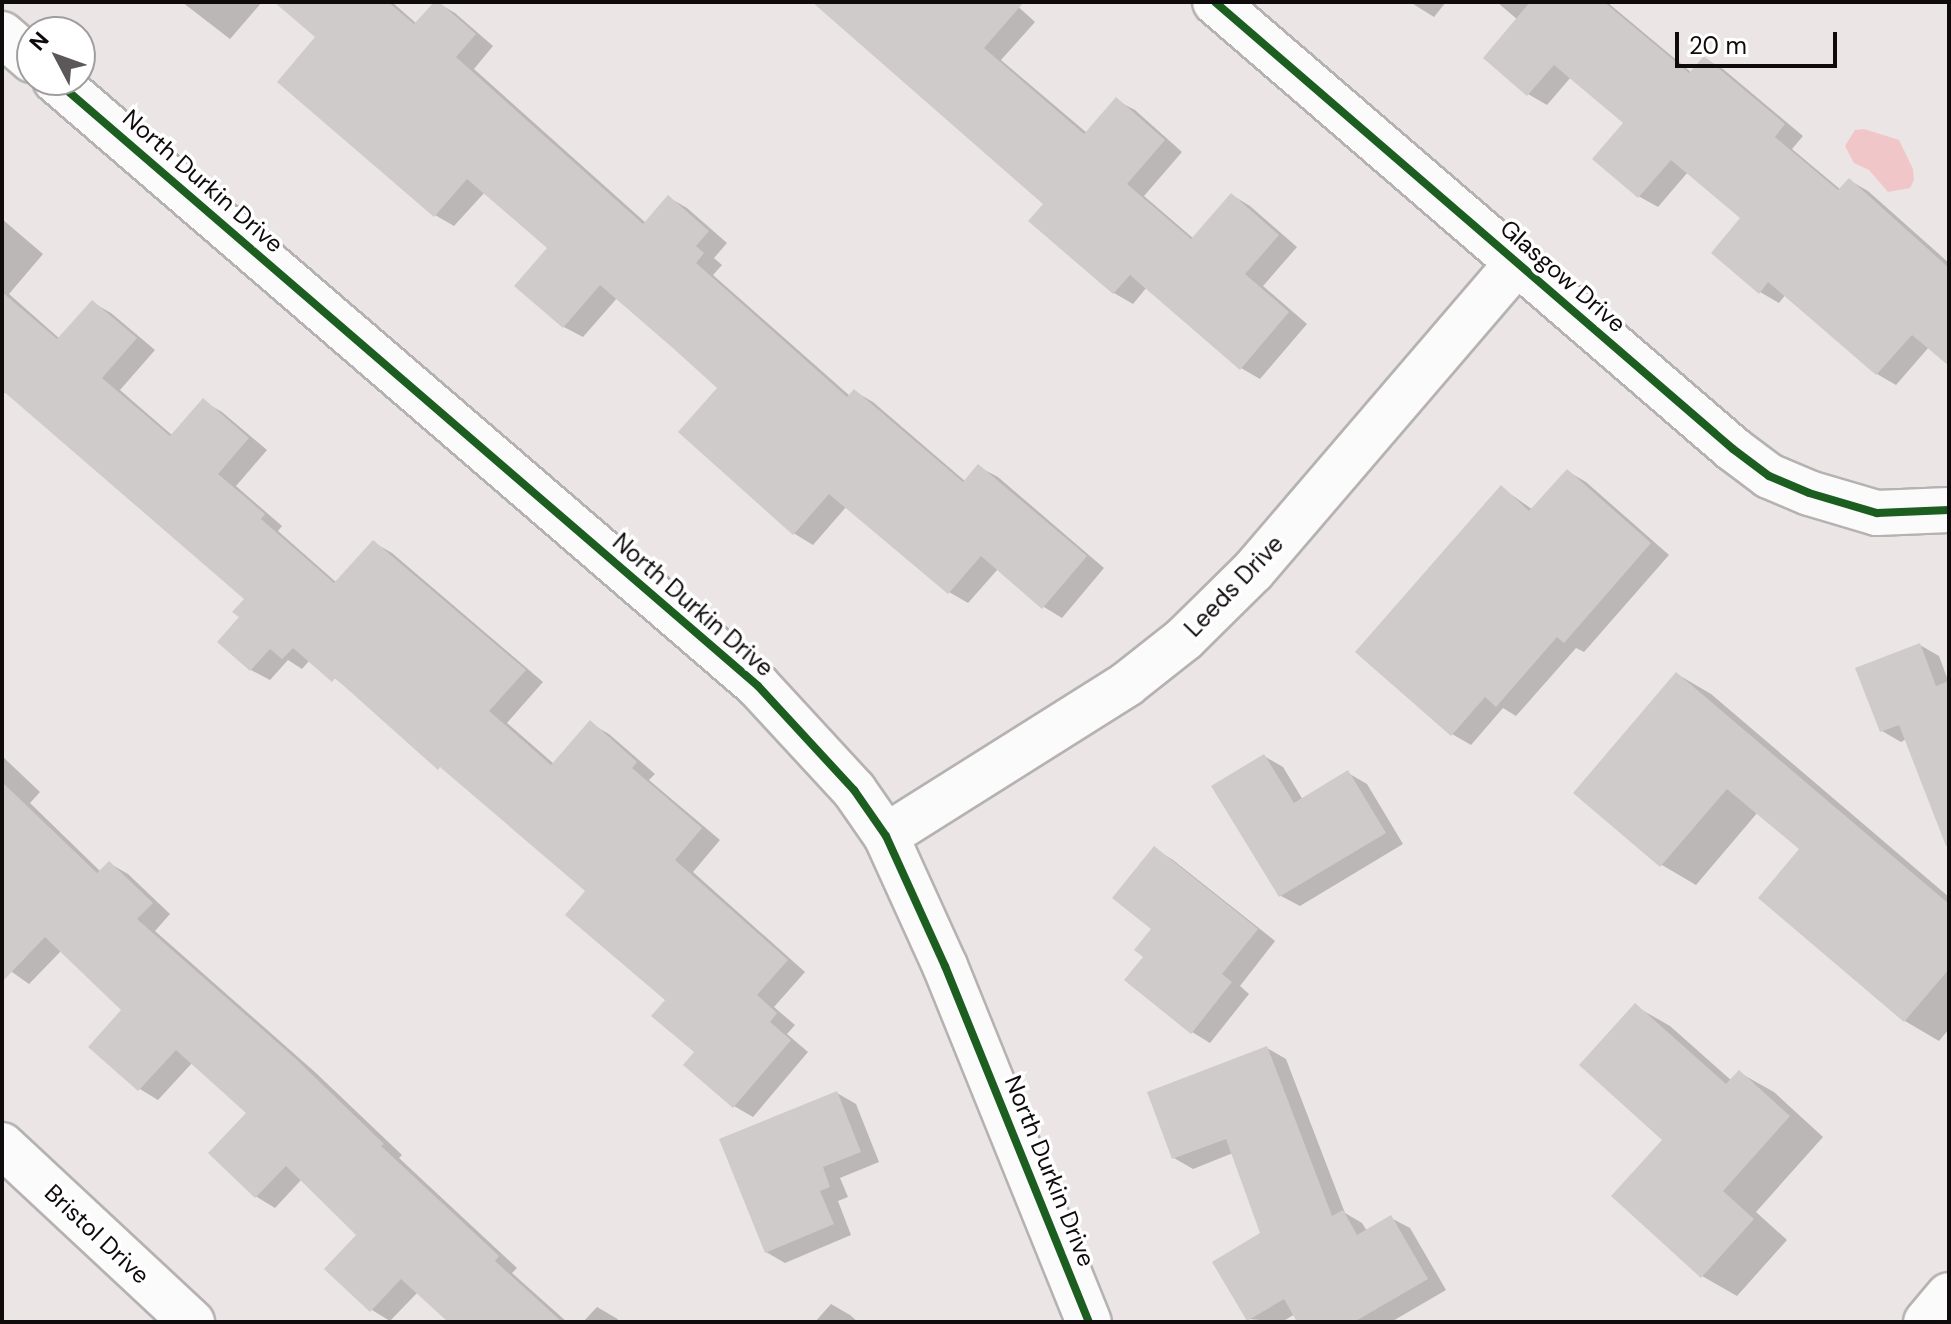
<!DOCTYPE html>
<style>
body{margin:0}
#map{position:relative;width:1951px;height:1324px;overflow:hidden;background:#ebe5e5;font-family:"DM Sans",sans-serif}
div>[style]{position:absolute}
.water>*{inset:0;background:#f1c6c9}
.shadow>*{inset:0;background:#0003}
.building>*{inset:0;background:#d0cbcb}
.roads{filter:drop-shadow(2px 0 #b7b2b2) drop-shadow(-2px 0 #b7b2b2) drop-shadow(0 2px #b7b2b2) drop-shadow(0 -2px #b7b2b2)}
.minor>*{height:44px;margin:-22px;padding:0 22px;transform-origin:22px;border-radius:22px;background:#fcfbfb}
.tertiary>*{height:44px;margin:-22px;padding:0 22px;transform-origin:22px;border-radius:22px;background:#fcfbfb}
.cycleway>*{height:8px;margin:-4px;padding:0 4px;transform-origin:4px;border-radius:4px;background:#1b5e20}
span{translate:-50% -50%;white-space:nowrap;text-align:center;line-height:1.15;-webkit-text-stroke:7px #fff;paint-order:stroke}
.street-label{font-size:24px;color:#0f0b0c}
.frame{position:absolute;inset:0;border:4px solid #0f0b0c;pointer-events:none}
.north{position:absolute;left:16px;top:16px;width:80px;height:80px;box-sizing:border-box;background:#fff;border:2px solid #9f9d9e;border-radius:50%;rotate:311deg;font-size:22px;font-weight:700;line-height:32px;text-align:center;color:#0f0b0c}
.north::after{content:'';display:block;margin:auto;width:28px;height:36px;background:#5c5758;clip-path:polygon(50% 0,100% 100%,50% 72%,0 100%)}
.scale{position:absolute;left:1675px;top:32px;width:162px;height:36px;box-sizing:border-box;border:4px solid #0f0b0c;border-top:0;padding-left:10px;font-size:24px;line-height:28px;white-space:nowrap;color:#0f0b0c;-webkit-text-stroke:6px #fff;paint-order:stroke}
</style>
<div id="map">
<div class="water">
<i style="clip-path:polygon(1864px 129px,1899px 140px,1913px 169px,1914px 180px,1910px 188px,1888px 192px,1869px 170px,1854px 163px,1845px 146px,1855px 130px)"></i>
</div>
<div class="shadow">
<i style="clip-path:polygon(182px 2px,262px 2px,230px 39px)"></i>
<i style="clip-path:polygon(277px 2px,392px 2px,417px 24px,436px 2px,455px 13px,493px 46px,474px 69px,646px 223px,668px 197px,687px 208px,727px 243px,714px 258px,722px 265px,713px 275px,850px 396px,854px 391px,873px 402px,966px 482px,979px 467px,998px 477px,1104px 568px,1062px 618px,1044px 607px,998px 569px,968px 603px,949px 592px,847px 506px,813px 545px,795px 534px,681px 432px,720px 388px,618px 297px,583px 337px,564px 327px,550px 248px,485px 192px,454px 226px,435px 215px,318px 37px)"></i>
<i style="clip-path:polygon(818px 2px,1013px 2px,1035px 22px,1001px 60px,1087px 133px,1116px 100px,1135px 110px,1182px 152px,1144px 196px,1194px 239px,1232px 195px,1250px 206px,1297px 247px,1263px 286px,1307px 324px,1260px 379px,1241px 368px,1147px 287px,1133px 304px,1114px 293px,1046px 204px)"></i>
<i style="clip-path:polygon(1410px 2px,1446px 2px,1434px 17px)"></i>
<i style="clip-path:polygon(1497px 2px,1607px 2px,1692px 73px,1704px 58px,1723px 69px,1803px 136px,1792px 149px,1841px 190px,1849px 180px,1868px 191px,1949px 263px,1949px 364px,1929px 347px,1896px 385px,1877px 374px,1786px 294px,1779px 303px,1760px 292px,1743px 217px,1688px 172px,1658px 207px,1640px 197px,1595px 159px,1626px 122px,1571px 77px,1547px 105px,1528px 94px,1518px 20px)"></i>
<i style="clip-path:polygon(2px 219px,43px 254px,9px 294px,60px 339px,92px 302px,111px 313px,155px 350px,120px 390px,173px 436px,203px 401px,222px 412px,267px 450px,236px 486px,282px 526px,278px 531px,337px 583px,373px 542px,392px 553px,543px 682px,507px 723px,554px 764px,590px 723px,609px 734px,655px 774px,649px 780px,720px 840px,693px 872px,805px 972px,774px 1007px,795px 1025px,787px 1034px,808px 1052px,753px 1117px,734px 1106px,697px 1052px,668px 1000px,588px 891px,352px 691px,310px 660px,302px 669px,288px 660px,270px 680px,251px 670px,241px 617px,247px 598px,6px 391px,2px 396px)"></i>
<i style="clip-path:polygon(1567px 471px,1586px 482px,1669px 555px,1584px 652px,1576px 648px,1516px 716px,1503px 708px,1471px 745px,1452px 734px,1502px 488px,1533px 510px)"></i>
<i style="clip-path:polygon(1920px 645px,1939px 656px,1949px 683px,1949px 812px,1906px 739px,1901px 742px,1882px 731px)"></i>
<i style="clip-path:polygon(1677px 674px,1711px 694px,1949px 897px,1949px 1029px,1939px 1041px,1905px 1021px,1760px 898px,1802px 849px,1758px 812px,1696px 885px,1662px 865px,1576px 793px)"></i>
<i style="clip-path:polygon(2px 756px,40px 792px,30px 803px,101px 872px,109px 863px,128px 874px,170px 914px,155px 931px,316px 1073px,402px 1155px,399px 1158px,517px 1268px,512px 1273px,567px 1322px,451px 1322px,418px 1292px,390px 1321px,372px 1310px,327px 1269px,358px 1235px,302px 1179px,275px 1208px,257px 1197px,210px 1153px,249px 1112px,193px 1062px,158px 1100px,140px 1089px,91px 1047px,124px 1010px,62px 950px,29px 984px,2px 965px)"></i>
<i style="clip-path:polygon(1264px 756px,1283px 767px,1303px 800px,1348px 773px,1367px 784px,1403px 844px,1300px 906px,1281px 896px)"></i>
<i style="clip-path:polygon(1155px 849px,1173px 860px,1275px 941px,1240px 986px,1249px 994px,1210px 1043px,1192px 1032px,1145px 957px,1154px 929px)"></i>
<i style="clip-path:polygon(1635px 1006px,1670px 1026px,1732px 1081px,1740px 1073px,1774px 1092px,1823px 1137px,1756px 1212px,1787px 1240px,1737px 1296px,1702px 1276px,1665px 1139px)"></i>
<i style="clip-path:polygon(1267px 1048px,1286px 1059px,1345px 1213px,1362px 1223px,1367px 1231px,1391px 1218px,1410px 1228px,1446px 1290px,1391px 1322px,1300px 1322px,1295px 1314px,1282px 1322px,1248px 1319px,1263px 1234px,1233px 1153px,1193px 1169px,1174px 1158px)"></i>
<i style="clip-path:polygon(837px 1093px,856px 1104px,879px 1162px,840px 1178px,848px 1197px,838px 1201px,851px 1235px,785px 1263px,766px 1252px)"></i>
<i style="clip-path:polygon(831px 1304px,850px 1315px,858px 1322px,815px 1322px)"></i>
<i style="clip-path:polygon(597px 1307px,616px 1318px,621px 1322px,583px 1322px)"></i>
</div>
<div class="building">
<i style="clip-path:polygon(274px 2px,388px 2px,414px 24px,434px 2px,439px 2px,476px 34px,456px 57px,643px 224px,668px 195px,709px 231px,696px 246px,704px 253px,696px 263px,847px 397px,854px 389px,963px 482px,978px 464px,1087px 556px,1042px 609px,981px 556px,948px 594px,829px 494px,793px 535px,678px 432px,717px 388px,674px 349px,600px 285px,563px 328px,514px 286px,547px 248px,467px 179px,434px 217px,277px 82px,315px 37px)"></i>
<i style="clip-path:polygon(812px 2px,1024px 2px,984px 48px,1084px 134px,1116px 97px,1165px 140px,1127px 184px,1191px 239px,1231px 193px,1279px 235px,1245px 274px,1289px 312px,1240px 370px,1130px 275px,1113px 294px,1028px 221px,1043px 204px)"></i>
<i style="clip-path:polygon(1530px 2px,1604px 2px,1689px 73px,1704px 56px,1785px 124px,1775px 137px,1838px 190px,1849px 178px,1949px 268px,1949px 366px,1912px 335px,1876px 375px,1768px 282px,1759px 294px,1711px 253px,1740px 218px,1671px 160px,1638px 198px,1592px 159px,1623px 123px,1554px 65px,1527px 96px,1483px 58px)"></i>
<i style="clip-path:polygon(2px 292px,57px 339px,92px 300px,137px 338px,102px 378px,170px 436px,203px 398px,249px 438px,218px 474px,265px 514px,261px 519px,334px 583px,373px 540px,526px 670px,489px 711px,551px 765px,590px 720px,637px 762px,632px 768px,702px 828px,675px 860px,788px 960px,757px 995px,777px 1013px,770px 1022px,791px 1040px,733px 1108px,683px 1065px,694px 1052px,651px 1016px,665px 1000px,565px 915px,585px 891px,440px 767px,438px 770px,335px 678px,332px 682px,293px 648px,282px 659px,270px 649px,250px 671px,217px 642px,239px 617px,232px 612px,244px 599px,2px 390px)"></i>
<i style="clip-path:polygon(1567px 469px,1651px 543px,1564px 643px,1557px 637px,1496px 707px,1485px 697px,1451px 736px,1355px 652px,1501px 485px,1529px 511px)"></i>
<i style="clip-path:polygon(1920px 643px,1936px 686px,1949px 681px,1949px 846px,1946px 846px,1899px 725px,1880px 732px,1855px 668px)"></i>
<i style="clip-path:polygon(1676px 672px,1949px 904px,1949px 969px,1904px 1022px,1758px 898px,1799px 849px,1727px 789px,1660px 867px,1573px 793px)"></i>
<i style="clip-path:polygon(1264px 754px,1294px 803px,1348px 770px,1386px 833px,1279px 897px,1211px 786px)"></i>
<i style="clip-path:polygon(2px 782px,97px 873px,109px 861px,153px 903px,137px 919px,297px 1060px,384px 1144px,381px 1146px,499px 1256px,495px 1261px,562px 1322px,448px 1322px,401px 1279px,370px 1312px,324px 1269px,356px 1235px,286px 1166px,255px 1198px,208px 1153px,246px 1113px,176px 1050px,138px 1091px,88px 1047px,121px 1010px,45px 937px,2px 982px)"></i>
<i style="clip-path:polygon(1154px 846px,1258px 929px,1222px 974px,1232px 982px,1191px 1034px,1124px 980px,1143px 957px,1134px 950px,1151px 929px,1112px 898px)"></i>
<i style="clip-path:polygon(1635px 1003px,1726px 1084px,1739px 1070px,1790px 1116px,1723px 1191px,1754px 1219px,1701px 1278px,1611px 1196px,1662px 1140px,1579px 1065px)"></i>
<i style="clip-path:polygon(1267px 1046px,1332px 1216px,1343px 1210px,1357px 1235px,1391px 1215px,1428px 1279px,1354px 1322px,1297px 1322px,1284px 1299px,1247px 1321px,1212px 1262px,1260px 1233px,1226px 1139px,1172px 1159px,1147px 1092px)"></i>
<i style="clip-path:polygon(837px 1091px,861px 1152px,823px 1167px,830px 1187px,820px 1191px,834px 1224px,765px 1253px,719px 1139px)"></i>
</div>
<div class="roads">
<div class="minor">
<i style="left:1215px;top:2px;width:684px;rotate:40.79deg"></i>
<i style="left:1733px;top:449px;width:45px;rotate:36.9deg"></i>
<i style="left:1769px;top:476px;width:43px;rotate:23deg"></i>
<i style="left:1809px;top:493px;width:71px;rotate:16.4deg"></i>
<i style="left:1877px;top:513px;width:72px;rotate:-2.4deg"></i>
<i style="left:2px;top:34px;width:40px;rotate:41deg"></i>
<i style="left:55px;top:80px;width:928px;rotate:40.76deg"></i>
<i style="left:758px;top:686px;width:142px;rotate:47.3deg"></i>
<i style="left:854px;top:790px;width:56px;rotate:55.2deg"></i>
<i style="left:886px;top:836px;width:143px;rotate:65.6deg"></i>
<i style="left:945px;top:966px;width:384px;rotate:68deg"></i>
<i style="left:886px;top:836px;width:285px;rotate:-32.2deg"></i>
<i style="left:1127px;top:684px;width:73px;rotate:-38.3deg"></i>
<i style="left:1184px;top:639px;width:97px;rotate:-44.6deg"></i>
<i style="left:1253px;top:571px;width:406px;rotate:-49.4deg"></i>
<i style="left:2px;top:1145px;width:260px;rotate:43deg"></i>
</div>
<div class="tertiary">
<i style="left:1926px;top:1322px;width:35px;rotate:-50deg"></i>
</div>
</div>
<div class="cycleway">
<i style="left:1215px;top:2px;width:684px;rotate:40.79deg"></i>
<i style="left:1733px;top:449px;width:45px;rotate:36.9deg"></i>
<i style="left:1769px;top:476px;width:43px;rotate:23deg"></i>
<i style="left:1809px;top:493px;width:71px;rotate:16.4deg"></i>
<i style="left:1877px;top:513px;width:72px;rotate:-2.4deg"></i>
<i style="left:55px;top:80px;width:928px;rotate:40.76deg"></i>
<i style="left:758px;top:686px;width:142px;rotate:47.3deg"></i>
<i style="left:854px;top:790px;width:56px;rotate:55.2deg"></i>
<i style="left:886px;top:836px;width:143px;rotate:65.6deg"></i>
<i style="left:945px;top:966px;width:384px;rotate:68deg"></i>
</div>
<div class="street-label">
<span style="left:203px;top:181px;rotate:41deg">North Durkin Drive</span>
<span style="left:1563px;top:276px;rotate:41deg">Glasgow Drive</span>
<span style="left:1234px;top:586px;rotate:-46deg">Leeds Drive</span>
<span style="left:693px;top:605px;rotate:41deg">North Durkin Drive</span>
<span style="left:1050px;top:1171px;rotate:68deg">North Durkin Drive</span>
<span style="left:97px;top:1234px;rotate:43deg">Bristol Drive</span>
</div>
<div class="frame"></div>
<div class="north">N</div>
<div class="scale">20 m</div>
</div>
